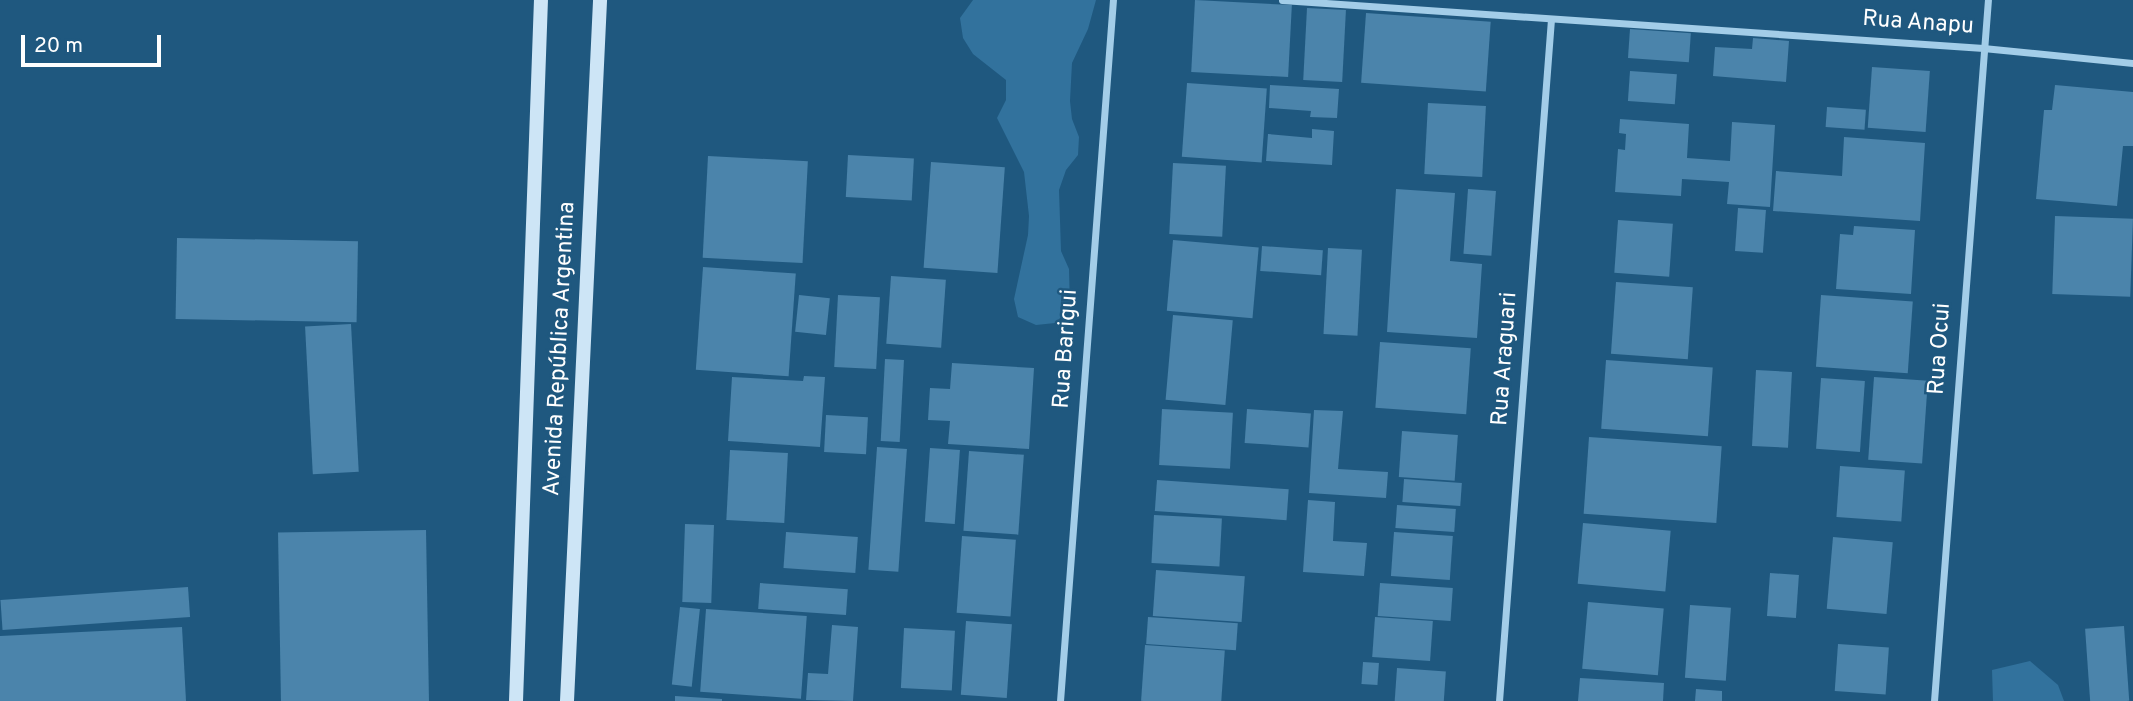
<!DOCTYPE html>
<meta charset="utf-8">
<style>
body{margin:0}
#map{position:relative;width:2133px;height:701px;overflow:hidden;background:#1f587f;font-family:Overpass,sans-serif}
div>[style]{position:absolute}
.green>*{inset:0;background:#32729d}
.building>*{inset:0;background:#4b84ab;transform-origin:0 0}
.minor>*{height:7px;margin:-3.5px;padding:0 3.5px;transform-origin:3.5px;border-radius:3.5px;background:#a3cde8}
.secondary>*{height:14px;margin:-7px;padding:0 7px;transform-origin:7px;border-radius:7px;background:#cde5f6}
span{translate:-50% -50%;white-space:nowrap;text-align:center;line-height:1.15;-webkit-text-stroke:5px #1f587f;paint-order:stroke}
.street-label{font-size:23px;color:#fff}
.scale{position:absolute;left:21px;top:35px;width:140px;height:32px;box-sizing:border-box;border:4px solid #fff;border-top:0;padding-left:9px;font-size:21px;line-height:24px;white-space:nowrap;color:#fff;-webkit-text-stroke:5px #1f587f;paint-order:stroke}
</style>
<div id="map">
<div class="green">
<i style="clip-path:polygon(973px 0,1096px 0,1088px 29px,1072px 63px,1070px 101px,1072px 119px,1079px 137px,1078px 155px,1066px 170px,1059px 190px,1061px 251px,1069px 269px,1070px 308px,1055px 323px,1036px 325px,1018px 317px,1014px 299px,1028px 235px,1029px 216px,1024px 172px,997px 118px,1006px 100px,1006px 80px,973px 54px,963px 38px,960px 18px)"></i>
<i style="clip-path:polygon(2030px 661px,2058px 685px,2064px 701px,1993px 701px,1992px 670px)"></i>
</div>
<div class="building">
<i style="left:1195px;top:0;width:97px;height:72px;rotate:3deg"></i>
<i style="left:1307px;top:8px;width:39px;height:72px;rotate:3deg"></i>
<i style="left:1366px;top:13px;width:125px;height:70px;rotate:4deg"></i>
<i style="left:1630px;top:29px;width:61px;height:29px;rotate:4deg"></i>
<i style="clip-path:polygon(1753px 38px,1789px 41px,1786px 82px,1713px 76px,1715px 47px,1752px 49px)"></i>
<i style="left:1872px;top:67px;width:58px;height:61px;rotate:4deg"></i>
<i style="left:1630px;top:71px;width:47px;height:30px;rotate:4deg"></i>
<i style="left:1187px;top:83px;width:80px;height:74px;rotate:4deg"></i>
<i style="clip-path:polygon(1270px 85px,1339px 89px,1337px 118px,1310px 117px,1311px 111px,1269px 108px)"></i>
<i style="clip-path:polygon(2055px 85px,2133px 92px,2133px 146px,2123px 146px,2117px 206px,2036px 199px,2044px 110px,2052px 110px)"></i>
<i style="left:1428px;top:103px;width:58px;height:71px;rotate:3deg"></i>
<i style="left:1827px;top:107px;width:39px;height:20px;rotate:4deg"></i>
<i style="clip-path:polygon(1620px 119px,1689px 124px,1687px 158px,1730px 161px,1732px 122px,1775px 125px,1770px 207px,1727px 204px,1729px 182px,1682px 179px,1681px 196px,1615px 192px,1618px 149px,1625px 150px,1626px 134px,1619px 133px)"></i>
<i style="clip-path:polygon(1312px 129px,1334px 131px,1332px 165px,1266px 161px,1268px 134px,1312px 138px)"></i>
<i style="clip-path:polygon(1844px 137px,1925px 143px,1920px 221px,1773px 211px,1776px 171px,1842px 176px)"></i>
<i style="left:848px;top:155px;width:66px;height:42px;rotate:3deg"></i>
<i style="left:708px;top:156px;width:100px;height:102px;rotate:3deg"></i>
<i style="left:931px;top:162px;width:74px;height:106px;rotate:4deg"></i>
<i style="left:1173px;top:163px;width:53px;height:71px;rotate:3deg"></i>
<i style="clip-path:polygon(1396px 189px,1455px 193px,1450px 261px,1482px 264px,1477px 338px,1387px 332px)"></i>
<i style="left:1468px;top:189px;width:28px;height:65px;rotate:4deg"></i>
<i style="left:1738px;top:208px;width:28px;height:43px;rotate:4deg"></i>
<i style="left:2055px;top:216px;width:78px;height:78px;rotate:2deg"></i>
<i style="left:1618px;top:220px;width:55px;height:53px;rotate:4deg"></i>
<i style="clip-path:polygon(1854px 226px,1915px 230px,1911px 294px,1836px 289px,1840px 234px,1853px 235px)"></i>
<i style="left:177px;top:238px;width:181px;height:81px;rotate:1deg"></i>
<i style="left:1173px;top:240px;width:86px;height:71px;rotate:5deg"></i>
<i style="left:1262px;top:246px;width:61px;height:25px;rotate:4deg"></i>
<i style="left:1328px;top:248px;width:34px;height:86px;rotate:3deg"></i>
<i style="left:703px;top:267px;width:93px;height:103px;rotate:4deg"></i>
<i style="left:891px;top:276px;width:55px;height:68px;rotate:4deg"></i>
<i style="left:1616px;top:282px;width:77px;height:72px;rotate:4deg"></i>
<i style="left:799px;top:295px;width:31px;height:37px;rotate:6deg"></i>
<i style="left:838px;top:295px;width:42px;height:72px;rotate:3deg"></i>
<i style="left:1821px;top:295px;width:92px;height:72px;rotate:4deg"></i>
<i style="left:1173px;top:315px;width:60px;height:85px;rotate:5deg"></i>
<i style="left:351px;top:324px;width:148px;height:46px;rotate:87deg"></i>
<i style="left:1380px;top:342px;width:91px;height:66px;rotate:4deg"></i>
<i style="left:885px;top:359px;width:19px;height:82px;rotate:3deg"></i>
<i style="left:1606px;top:360px;width:107px;height:69px;rotate:4deg"></i>
<i style="clip-path:polygon(952px 363px,1034px 368px,1029px 449px,948px 444px,950px 421px,928px 420px,930px 388px,950px 389px)"></i>
<i style="left:1756px;top:370px;width:36px;height:76px;rotate:3deg"></i>
<i style="clip-path:polygon(804px 376px,825px 377px,820px 447px,728px 441px,732px 377px,803px 381px)"></i>
<i style="left:1874px;top:377px;width:54px;height:83px;rotate:4deg"></i>
<i style="left:1821px;top:378px;width:44px;height:71px;rotate:4deg"></i>
<i style="left:1162px;top:409px;width:71px;height:56px;rotate:3deg"></i>
<i style="left:1247px;top:409px;width:64px;height:34px;rotate:4deg"></i>
<i style="clip-path:polygon(1314px 410px,1343px 411px,1338px 469px,1388px 472px,1386px 498px,1309px 493px)"></i>
<i style="left:826px;top:415px;width:42px;height:37px;rotate:3deg"></i>
<i style="left:1402px;top:431px;width:56px;height:46px;rotate:4deg"></i>
<i style="left:1589px;top:437px;width:133px;height:77px;rotate:4deg"></i>
<i style="left:877px;top:447px;width:30px;height:123px;rotate:4deg"></i>
<i style="left:930px;top:448px;width:30px;height:74px;rotate:4deg"></i>
<i style="left:730px;top:450px;width:58px;height:70px;rotate:3deg"></i>
<i style="left:969px;top:451px;width:55px;height:80px;rotate:4deg"></i>
<i style="left:1840px;top:466px;width:65px;height:51px;rotate:4deg"></i>
<i style="left:1404px;top:479px;width:58px;height:23px;rotate:4deg"></i>
<i style="left:1157px;top:480px;width:132px;height:31px;rotate:4deg"></i>
<i style="clip-path:polygon(1308px 500px,1335px 502px,1333px 541px,1367px 543px,1364px 576px,1303px 572px)"></i>
<i style="left:1397px;top:505px;width:59px;height:23px;rotate:4deg"></i>
<i style="left:1154px;top:515px;width:68px;height:48px;rotate:3deg"></i>
<i style="left:1583px;top:523px;width:88px;height:61px;rotate:5deg"></i>
<i style="left:685px;top:524px;width:29px;height:78px;rotate:2deg"></i>
<i style="left:426px;top:530px;width:171px;height:148px;rotate:89deg"></i>
<i style="left:786px;top:532px;width:72px;height:36px;rotate:4deg"></i>
<i style="left:1394px;top:532px;width:59px;height:44px;rotate:4deg"></i>
<i style="left:962px;top:536px;width:54px;height:77px;rotate:4deg"></i>
<i style="left:1833px;top:537px;width:60px;height:72px;rotate:5deg"></i>
<i style="left:1156px;top:570px;width:89px;height:46px;rotate:4deg"></i>
<i style="left:1770px;top:573px;width:29px;height:43px;rotate:4deg"></i>
<i style="left:760px;top:583px;width:88px;height:26px;rotate:4deg"></i>
<i style="left:1380px;top:583px;width:73px;height:33px;rotate:4deg"></i>
<i style="left:188px;top:587px;width:30px;height:188px;rotate:86deg"></i>
<i style="left:1588px;top:602px;width:76px;height:67px;rotate:5deg"></i>
<i style="left:1690px;top:605px;width:41px;height:73px;rotate:4deg"></i>
<i style="left:680px;top:607px;width:20px;height:78px;rotate:6deg"></i>
<i style="left:706px;top:609px;width:101px;height:83px;rotate:4deg"></i>
<i style="left:1148px;top:617px;width:90px;height:27px;rotate:4deg"></i>
<i style="left:1375px;top:617px;width:58px;height:40px;rotate:4deg"></i>
<i style="left:966px;top:621px;width:46px;height:74px;rotate:4deg"></i>
<i style="clip-path:polygon(832px 625px,858px 627px,853px 701px,806px 700px,808px 673px,828px 674px)"></i>
<i style="left:2124px;top:626px;width:75px;height:39px;rotate:86deg"></i>
<i style="clip-path:polygon(182px 627px,186px 701px,0 701px,0 636px)"></i>
<i style="left:904px;top:628px;width:51px;height:60px;rotate:3deg"></i>
<i style="left:1838px;top:644px;width:51px;height:47px;rotate:4deg"></i>
<i style="left:1145px;top:645px;width:80px;height:56px;rotate:4deg"></i>
<i style="left:1363px;top:662px;width:16px;height:22px;rotate:4deg"></i>
<i style="left:1397px;top:668px;width:49px;height:33px;rotate:4deg"></i>
<i style="clip-path:polygon(1580px 678px,1664px 683px,1663px 701px,1578px 701px)"></i>
<i style="clip-path:polygon(1696px 689px,1722px 691px,1722px 701px,1695px 701px)"></i>
<i style="clip-path:polygon(675px 696px,722px 699px,722px 701px,675px 701px)"></i>
</div>
<div class="minor">
<i style="left:1282px;top:0;width:703px;rotate:3.92deg"></i>
<i style="left:1983px;top:48px;width:151px;rotate:5.7deg"></i>
<i style="left:1060px;top:701px;width:703px;rotate:-85.68deg"></i>
<i style="left:1499px;top:701px;width:684px;rotate:-85.64deg"></i>
<i style="left:1934px;top:701px;width:703px;rotate:-85.6deg"></i>
</div>
<div class="secondary">
<i style="left:516px;top:701px;width:701px;rotate:-87.96deg"></i>
<i style="left:567px;top:701px;width:702px;rotate:-87.3deg"></i>
</div>
<div class="street-label">
<span style="left:1918px;top:24px;rotate:4deg">Rua Anapu</span>
<span style="left:561px;top:349px;rotate:-87deg">Avenida República Argentina</span>
<span style="left:1067px;top:349px;rotate:-86deg">Rua Barigui</span>
<span style="left:1941px;top:349px;rotate:-86deg">Rua Ocui</span>
<span style="left:1506px;top:359px;rotate:-86deg">Rua Araguari</span>
</div>
<div class="scale">20 m</div>
</div>
